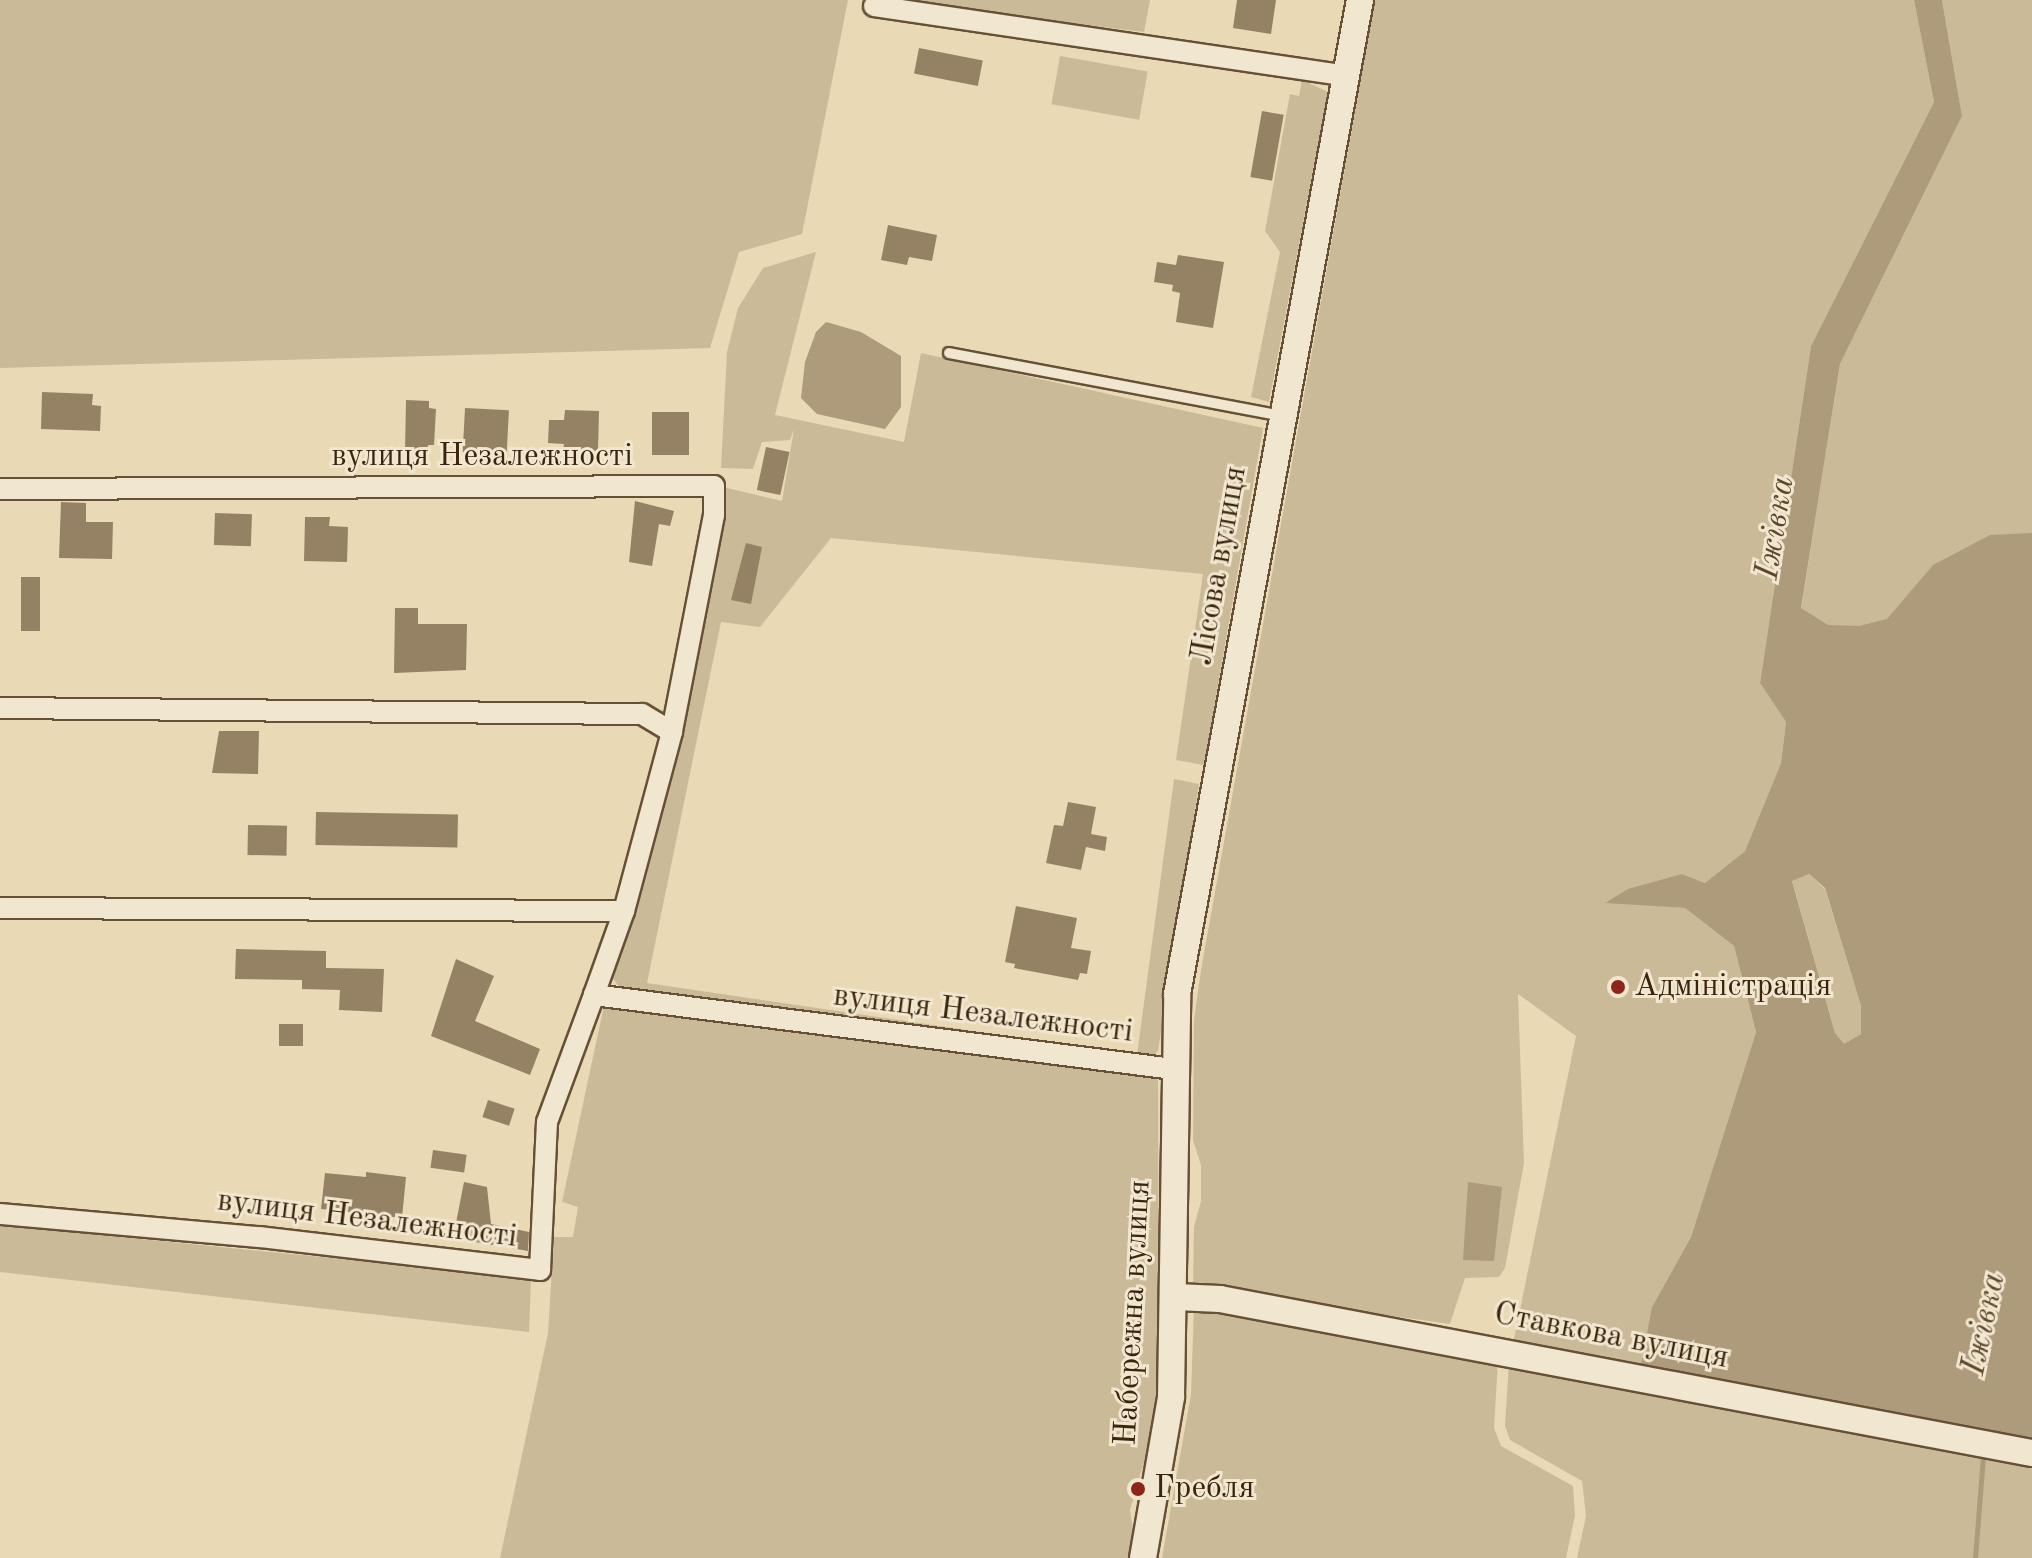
<!DOCTYPE html>
<meta charset="utf-8">
<style>
body{margin:0}
#map{position:relative;width:2032px;height:1558px;overflow:hidden;background:#e9d9b5;font-family:"Old Standard TT",serif}
div>[style]{position:absolute}
.green>*{inset:0;background:#cbba98;transform-origin:0 0}
.water>*{inset:0;background:#ae9b7c}
.stream>*{height:5px;margin:-2.5px;padding:0 2.5px;transform-origin:2.5px;border-radius:2.5px;background:#ae9b7c}
.building>*{inset:0;background:#958264;transform-origin:0 0}
.roads{filter:drop-shadow(2px 0 #665137) drop-shadow(-2px 0 #665137) drop-shadow(0 2px #665137) drop-shadow(0 -2px #665137)}
.service>*{height:10px;margin:-5px;padding:0 5px;transform-origin:5px;border-radius:5px;background:#f1e6cf}
.minor>*{height:20px;margin:-10px;padding:0 10px;transform-origin:10px;border-radius:10px;background:#f1e6cf}
.tertiary>*{height:26px;margin:-13px;padding:0 13px;transform-origin:13px;border-radius:13px;background:#f1e6cf}
.dots>*{width:22px;height:22px;translate:-50% -50%;box-sizing:border-box;border:4px solid #f1e6cf;border-radius:50%}
span{translate:-50% -50%;white-space:nowrap;text-align:center;line-height:1.15;-webkit-text-stroke:6px #f1e6cf;paint-order:stroke}
.street-label{font-size:32px;color:#3a240d}
.poi-label{font-size:32px;color:#3a240d}
.left{translate:0 -50%;text-align:left}
.water-label{font-size:34px;color:#5d482e;font-style:italic}
</style>
<div id="map">
<div class="green">
<i style="clip-path:polygon(0 0,848px 0,802px 234px,739px 252px,710px 348px,0 368px)"></i>
<i style="clip-path:polygon(884px 0,1150px 0,1144px 32px)"></i>
<i style="clip-path:polygon(1375px 0,1914px 0,1934px 102px,1811px 346px,1760px 683px,1786px 722px,1781px 763px,1745px 851px,1705px 883px,1682px 874px,1606px 902px,1685px 908px,1734px 946px,1756px 1032px,1691px 1237px,1652px 1307px,2032px 1431px,1513px 1344px,1576px 1036px,1518px 994px,1524px 1163px,1505px 1268px,1499px 1277px,1465px 1278px,1450px 1324px,1193px 1288px,1194px 1227px,1201px 1201px,1201px 1165px,1193px 1140px,1194px 1020px,1201px 970px)"></i>
<i style="clip-path:polygon(1942px 0,2032px 0,2032px 657px,1888px 667px,1801px 609px,1840px 364px,1962px 116px)"></i>
<i style="left:1060px;top:56px;width:89px;height:49px;rotate:10deg"></i>
<i style="clip-path:polygon(1302px 80px,1328px 92px,1269px 402px,1251px 397px,1280px 252px,1265px 231px,1290px 94px,1299px 96px)"></i>
<i style="clip-path:polygon(816px 252px,775px 415px,904px 442px,921px 353px,1263px 428px,1204px 765px,1176px 760px,1203px 574px,831px 538px,760px 627px,721px 622px,647px 983px,1137px 1055px,1174px 779px,1199px 784px,1158px 1051px,1150px 1058px,623px 992px,611px 976px,723px 487px,782px 501px,794px 429px,790px 440px,762px 442px,753px 469px,721px 468px,727px 352px,738px 308px,763px 268px)"></i>
<i style="clip-path:polygon(1809px 874px,1825px 889px,1861px 1006px,1861px 1034px,1844px 1045px,1835px 1033px,1792px 880px)"></i>
<i style="clip-path:polygon(605px 1001px,1151px 1074px,1158px 1080px,1159px 1373px,1153px 1431px,1130px 1510px,1133px 1530px,1127px 1558px,500px 1558px,548px 1333px,554px 1237px,573px 1237px,578px 1207px,562px 1202px)"></i>
<i style="clip-path:polygon(0 1225px,531px 1278px,529px 1332px,0 1272px)"></i>
<i style="clip-path:polygon(1194px 1307px,1498px 1360px,1494px 1428px,1501px 1446px,1573px 1486px,1575px 1515px,1566px 1558px,1162px 1558px,1191px 1394px)"></i>
<i style="clip-path:polygon(1509px 1362px,2032px 1465px,2032px 1558px,1577px 1558px,1586px 1516px,1582px 1481px,1510px 1440px,1505px 1426px)"></i>
</div>
<div class="water">
<i style="clip-path:polygon(evenodd,1914px 0,1942px 0,1962px 116px,1840px 364px,1801px 608px,1828px 625px,1859px 626px,1887px 619px,1933px 565px,1990px 535px,2032px 533px,2032px 1444px,1640px 1370px,1652px 1307px,1691px 1237px,1756px 1032px,1734px 946px,1685px 908px,1605px 903px,1628px 889px,1682px 874px,1705px 883px,1745px 851px,1781px 763px,1786px 722px,1760px 683px,1811px 346px,1934px 102px,1914px 0,1809px 874px,1825px 888px,1861px 1006px,1861px 1034px,1844px 1044px,1835px 1033px,1792px 881px,1809px 874px)"></i>
<i style="clip-path:polygon(826px 322px,861px 332px,901px 356px,901px 407px,885px 429px,817px 414px,801px 398px,805px 362px,816px 332px)"></i>
<i style="clip-path:polygon(1468px 1182px,1502px 1187px,1494px 1261px,1463px 1260px)"></i>
</div>
<div class="stream">
<i style="left:1975px;top:1558px;width:102px;rotate:-85.5deg"></i>
</div>
<div class="building">
<i style="clip-path:polygon(1237px 0,1276px 0,1271px 34px,1233px 28px)"></i>
<i style="left:919px;top:48px;width:65px;height:26px;rotate:11deg"></i>
<i style="left:1262px;top:111px;width:22px;height:67px;rotate:10deg"></i>
<i style="clip-path:polygon(888px 225px,937px 235px,932px 261px,909px 257px,907px 265px,881px 260px)"></i>
<i style="clip-path:polygon(1178px 255px,1224px 262px,1213px 328px,1176px 322px,1180px 293px,1172px 291px,1173px 285px,1154px 282px,1157px 262px,1176px 265px)"></i>
<i style="clip-path:polygon(42px 392px,93px 394px,92px 405px,101px 406px,100px 431px,41px 429px)"></i>
<i style="clip-path:polygon(406px 400px,429px 401px,429px 408px,436px 409px,434px 445px,428px 445px,427px 451px,405px 451px)"></i>
<i style="left:465px;top:408px;width:44px;height:44px;rotate:3deg"></i>
<i style="clip-path:polygon(565px 410px,599px 411px,598px 451px,563px 450px,564px 444px,548px 443px,549px 420px,564px 420px)"></i>
<i style="left:652px;top:412px;width:37px;height:43px"></i>
<i style="left:766px;top:447px;width:24px;height:44px;rotate:12deg"></i>
<i style="clip-path:polygon(635px 501px,674px 511px,670px 526px,659px 524px,652px 566px,629px 562px)"></i>
<i style="clip-path:polygon(61px 502px,86px 503px,86px 522px,113px 522px,112px 559px,59px 558px)"></i>
<i style="left:215px;top:513px;width:37px;height:32px;rotate:2deg"></i>
<i style="clip-path:polygon(305px 517px,330px 517px,329px 526px,348px 527px,347px 562px,304px 561px)"></i>
<i style="clip-path:polygon(746px 543px,762px 547px,751px 604px,731px 600px)"></i>
<i style="left:21px;top:577px;width:19px;height:54px"></i>
<i style="clip-path:polygon(395px 608px,418px 608px,418px 624px,467px 624px,466px 670px,394px 673px)"></i>
<i style="clip-path:polygon(219px 731px,259px 731px,258px 774px,212px 773px)"></i>
<i style="clip-path:polygon(1068px 802px,1096px 807px,1091px 834px,1107px 837px,1105px 851px,1086px 847px,1081px 870px,1046px 863px,1054px 825px,1063px 826px)"></i>
<i style="left:316px;top:812px;width:142px;height:33px;rotate:1deg"></i>
<i style="left:248px;top:825px;width:39px;height:30px;rotate:1deg"></i>
<i style="clip-path:polygon(1016px 906px,1077px 918px,1071px 948px,1091px 951px,1087px 974px,1080px 973px,1078px 980px,1014px 968px,1015px 964px,1005px 962px)"></i>
<i style="clip-path:polygon(236px 949px,326px 951px,326px 968px,384px 969px,382px 1012px,339px 1010px,340px 990px,302px 989px,302px 980px,235px 979px)"></i>
<i style="clip-path:polygon(456px 959px,494px 976px,475px 1021px,540px 1049px,530px 1075px,431px 1036px)"></i>
<i style="left:279px;top:1024px;width:24px;height:22px"></i>
<i style="left:488px;top:1100px;width:28px;height:18px;rotate:18deg"></i>
<i style="left:433px;top:1150px;width:34px;height:18px;rotate:8deg"></i>
<i style="clip-path:polygon(366px 1172px,406px 1177px,402px 1218px,321px 1209px,325px 1173px,366px 1177px)"></i>
<i style="clip-path:polygon(464px 1182px,487px 1187px,491px 1224px,529px 1232px,528px 1251px,453px 1238px)"></i>
</div>
<div class="roads">
<div class="service">
<i style="left:949px;top:353px;width:339px;rotate:10.7deg"></i>
</div>
<div class="minor">
<i style="left:874px;top:6px;width:477px;rotate:8.4deg"></i>
<i style="left:0;top:489px;width:714px;rotate:-0.24deg"></i>
<i style="left:714px;top:486px;width:29px;rotate:90deg"></i>
<i style="left:714px;top:515px;width:221px;rotate:101deg"></i>
<i style="left:672px;top:732px;width:185px;rotate:105deg"></i>
<i style="left:624px;top:911px;width:89px;rotate:109.7deg"></i>
<i style="left:0;top:708px;width:642px;rotate:0.54deg"></i>
<i style="left:642px;top:714px;width:35px;rotate:31deg"></i>
<i style="left:0;top:908px;width:624px;rotate:0.28deg"></i>
<i style="left:0;top:1214px;width:261px;rotate:5.1deg"></i>
<i style="left:260px;top:1237px;width:282px;rotate:6.7deg"></i>
<i style="left:540px;top:1270px;width:148px;rotate:-87.3deg"></i>
<i style="left:547px;top:1122px;width:135px;rotate:-69.7deg"></i>
<i style="left:594px;top:995px;width:584px;rotate:7.28deg"></i>
</div>
<div class="tertiary">
<i style="left:1176px;top:1297px;width:44px;rotate:2.6deg"></i>
<i style="left:1220px;top:1299px;width:826px;rotate:10.74deg"></i>
<i style="left:1143px;top:1558px;width:163px;rotate:-80.1deg"></i>
<i style="left:1171px;top:1397px;width:403px;rotate:-89.1deg"></i>
<i style="left:1177px;top:994px;width:1011px;rotate:-79.57deg"></i>
</div>
</div>
<div class="dots">
<i style="left:1618px;top:987px;background:#8f2418"></i>
<i style="left:1138px;top:1489px;background:#8f2418"></i>
</div>
<div class="street-label">
<span style="left:482px;top:457px">вулиця Незалежності</span>
<span style="left:1220px;top:566px;rotate:-80deg">Лісова вулиця</span>
<span style="left:983px;top:1015px;rotate:7deg">вулиця Незалежності</span>
<span style="left:367px;top:1220px;rotate:7deg">вулиця Незалежності</span>
<span style="left:1134px;top:1313px;rotate:-87deg">Набережна вулиця</span>
<span style="left:1611px;top:1337px;rotate:11deg">Ставкова вулиця</span>
</div>
<div class="poi-label">
<span class="left" style="left:1634px;top:987px">Адміністрація</span>
<span class="left" style="left:1154px;top:1489px">Гребля</span>
</div>
<div class="water-label">
<span style="left:1776px;top:528px;rotate:-81deg">Іжівка</span>
<span style="left:1985px;top:1324px;rotate:-78deg">Іжівка</span>
</div>
</div>
